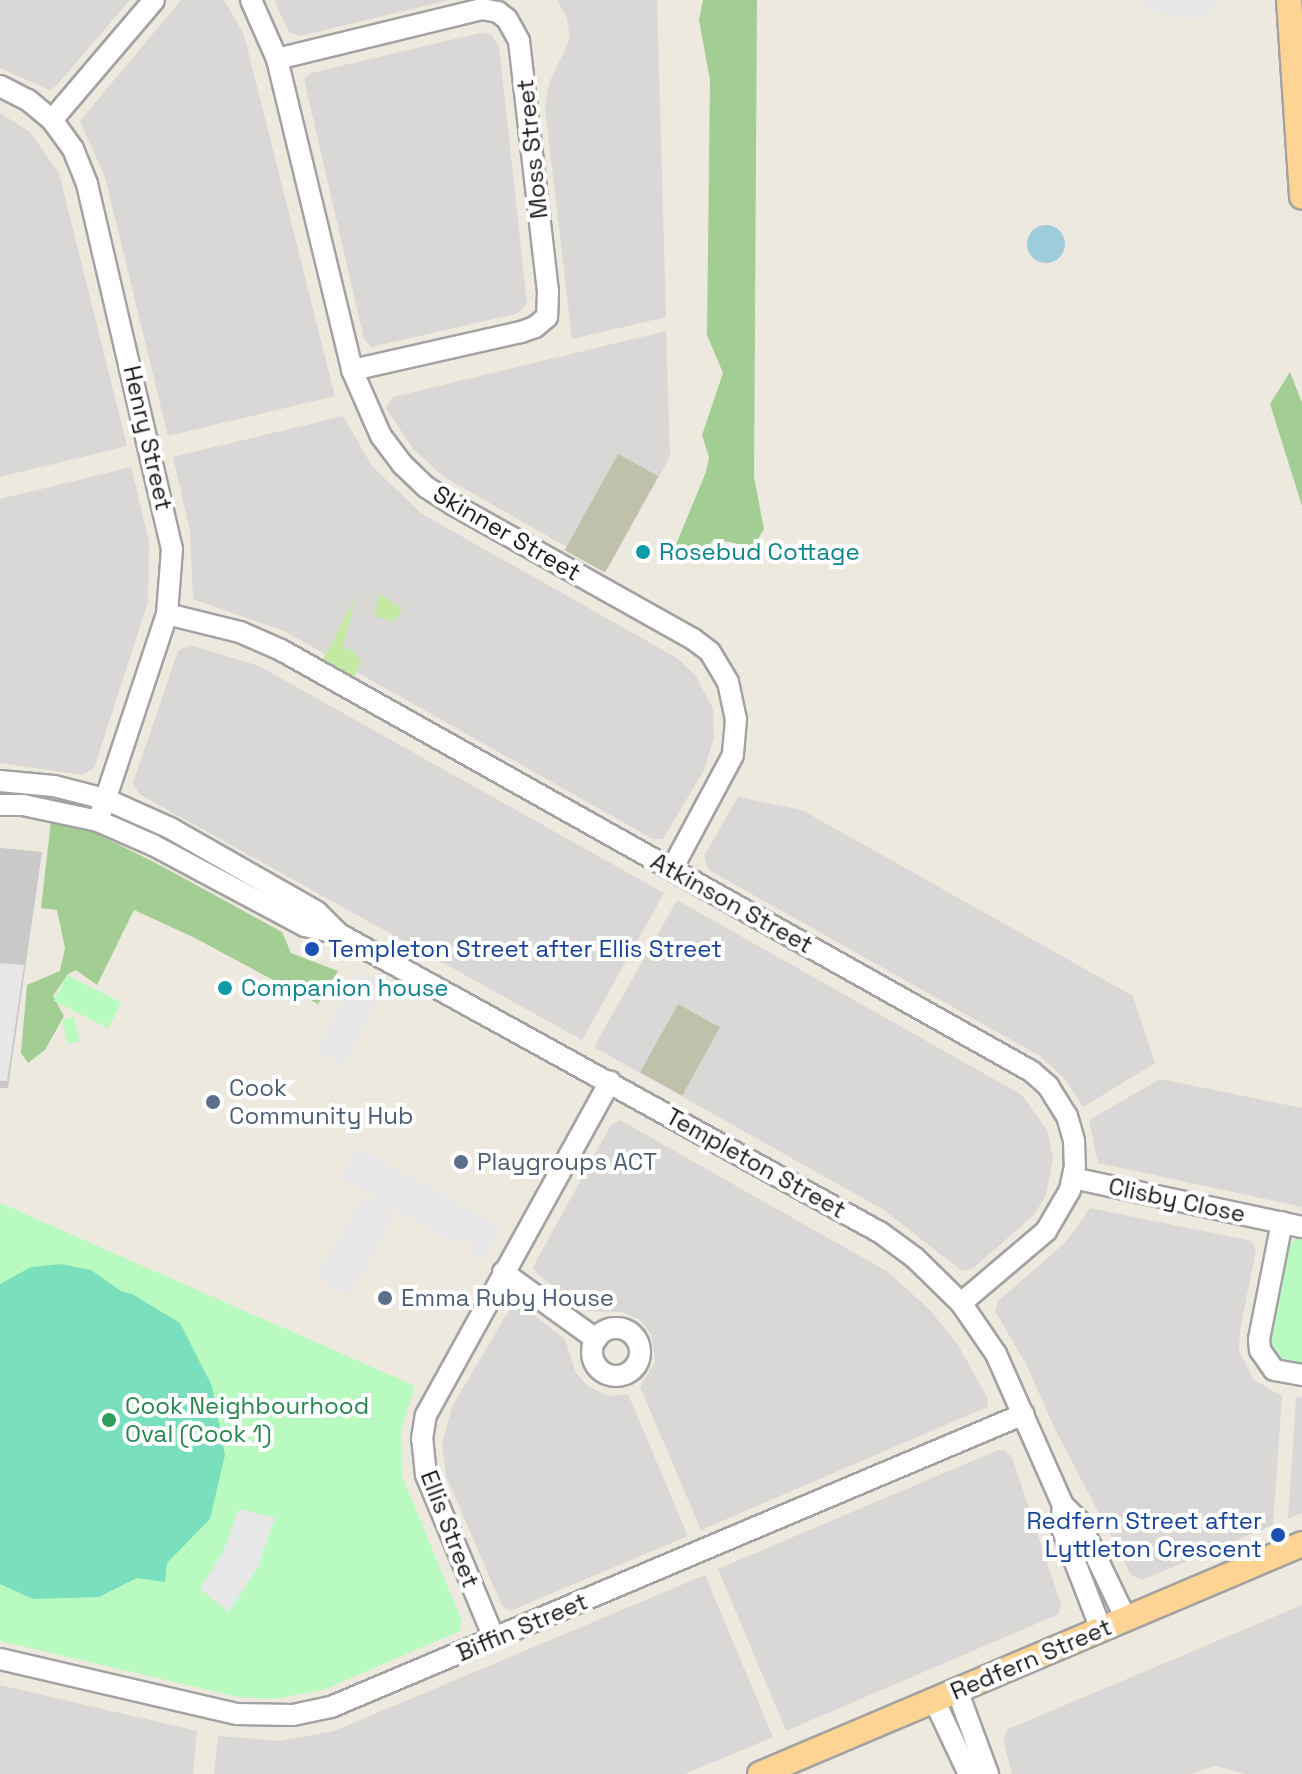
<!DOCTYPE html>
<style>
body{margin:0}
#map{position:relative;width:1302px;height:1774px;overflow:hidden;background:#ede9df;font-family:"Space Grotesk",sans-serif}
div>[style]{position:absolute}
.residential>*{inset:0;background:#d9d8d7}
.religious>*{inset:0;background:#c9c9c9}
.construction>*{inset:0;background:#c0c1ab;transform-origin:0 0}
.grass>*{inset:0;background:#c3e9a3}
.forest>*{inset:0;background:#a2cd93}
.park>*{inset:0;background:#b9fac1;transform-origin:0 0}
.pitch>*{inset:0;background:#7adfbc}
.parking>*{inset:0;background:#e7e7e7;transform-origin:0 0}
.water>*{inset:0;background:#9eccdc}
.round{border-radius:50%}
.roads{filter:drop-shadow(2px 0 #a2a2a2) drop-shadow(-2px 0 #a2a2a2) drop-shadow(0 2px #a2a2a2) drop-shadow(0 -2px #a2a2a2)}
.minor>*{height:20px;margin:-10px;padding:0 10px;transform-origin:10px;border-radius:10px;background:#fff}
.minor>.ring{margin:-10px;padding:0;box-sizing:content-box;background:none;border:20px solid #fff;border-radius:50%}
.major>*{height:24px;margin:-12px;padding:0 12px;transform-origin:12px;border-radius:12px;background:#fdd494}
.dots>*{width:22px;height:22px;translate:-50% -50%;box-sizing:border-box;border:4px solid #fff;border-radius:50%}
span{translate:-50% -50%;white-space:nowrap;text-align:center;line-height:1.15;-webkit-text-stroke:8px #fff;paint-order:stroke}
.street-label{font-size:24px;color:#1b1b1b}
.culture-label{font-size:24px;color:#0d838f}
.left{translate:0 -50%;text-align:left}
.transit-label{font-size:24px;color:#164399}
.right{translate:-100% -50%;text-align:right}
.service-label{font-size:24px;color:#4e5e75}
.leisure-label{font-size:24px;color:#27864d}
</style>
<div id="map">
<div class="residential">
<i style="clip-path:polygon(0 0,130px 0,56px 86px,49px 90px,0 68px)"></i>
<i style="clip-path:polygon(181px 0,224px 0,244px 35px,335px 396px,168px 436px,105px 177px,80px 121px)"></i>
<i style="clip-path:polygon(274px 0,450px 0,300px 36px,289px 32px)"></i>
<i style="clip-path:polygon(557px 0,657px 0,666px 317px,572px 339px,545px 108px,549px 83px,570px 39px,567px 18px)"></i>
<i style="clip-path:polygon(480px 33px,491px 34px,499px 46px,527px 304px,516px 314px,371px 347px,364px 339px,304px 79px,311px 73px)"></i>
<i style="clip-path:polygon(0 113px,30px 132px,59px 173px,127px 446px,0 477px)"></i>
<i style="clip-path:polygon(666px 331px,670px 457px,607px 570px,444px 477px,413px 449px,386px 408px,393px 397px)"></i>
<i style="clip-path:polygon(343px 416px,372px 466px,422px 514px,677px 658px,696px 676px,713px 709px,714px 738px,704px 770px,663px 839px,653px 839px,284px 631px,193px 599px,190px 531px,173px 457px)"></i>
<i style="clip-path:polygon(131px 467px,149px 541px,148px 602px,94px 768px,82px 775px,0 763px,0 499px)"></i>
<i style="clip-path:polygon(190px 645px,259px 666px,664px 893px,582px 1040px,139px 794px,133px 783px,178px 651px)"></i>
<i style="clip-path:polygon(738px 797px,802px 810px,1133px 996px,1155px 1063px,1083px 1107px,1065px 1079px,1040px 1056px,709px 870px,704px 856px)"></i>
<i style="clip-path:polygon(677px 900px,1022px 1095px,1047px 1130px,1053px 1158px,1046px 1195px,1034px 1215px,972px 1269px,962px 1271px,884px 1210px,594px 1047px)"></i>
<i style="clip-path:polygon(1160px 1079px,1302px 1108px,1302px 1207px,1098px 1163px,1089px 1120px)"></i>
<i style="clip-path:polygon(620px 1120px,888px 1272px,931px 1311px,958px 1345px,988px 1399px,987px 1407px,701px 1530px,640px 1387px,655px 1362px,651px 1334px,640px 1320px,623px 1312px,587px 1311px,537px 1274px,533px 1267px,611px 1125px)"></i>
<i style="clip-path:polygon(1090px 1208px,1252px 1241px,1256px 1250px,1240px 1330px,1239px 1351px,1254px 1380px,1282px 1396px,1273px 1525px,1142px 1580px,1131px 1575px,1054px 1427px,1026px 1364px,995px 1311px,998px 1301px,1066px 1242px)"></i>
<i style="clip-path:polygon(512px 1305px,522px 1306px,565px 1339px,576px 1373px,589px 1387px,609px 1396px,628px 1394px,688px 1536px,510px 1611px,502px 1606px,446px 1476px,442px 1443px,452px 1407px)"></i>
<i style="clip-path:polygon(1302px 1397px,1302px 1513px,1288px 1519px,1296px 1398px)"></i>
<i style="clip-path:polygon(998px 1450px,1004px 1450px,1012px 1457px,1061px 1604px,1059px 1614px,786px 1731px,718px 1569px)"></i>
<i style="clip-path:polygon(705px 1575px,773px 1737px,685px 1774px,214px 1774px,218px 1736px,279px 1741px,334px 1731px)"></i>
<i style="clip-path:polygon(1302px 1605px,1302px 1774px,1246px 1774px,1215px 1766px,1191px 1774px,1012px 1774px,1003px 1740px,1008px 1729px)"></i>
<i style="clip-path:polygon(0 1685px,197px 1731px,193px 1774px,0 1774px)"></i>
</div>
<div class="religious">
<i style="clip-path:polygon(0 848px,42px 852px,8px 1088px,0 1088px)"></i>
</div>
<div class="construction">
<i style="left:618px;top:454px;width:46px;height:110px;rotate:29deg"></i>
<i style="left:678px;top:1004px;width:48px;height:78px;rotate:29deg"></i>
</div>
<div class="grass">
<i style="clip-path:polygon(379px 594px,402px 608px,394px 622px,374px 616px)"></i>
<i style="clip-path:polygon(356px 597px,343px 648px,355px 651px,355px 655px,362px 660px,353px 680px,320px 665px)"></i>
</div>
<div class="forest">
<i style="clip-path:polygon(703px 0,757px 0,754px 477px,764px 529px,753px 547px,715px 539px,699px 556px,675px 547px,706px 472px,709px 457px,702px 435px,723px 373px,707px 335px,710px 80px,699px 20px)"></i>
<i style="clip-path:polygon(1290px 372px,1302px 403px,1302px 506px,1270px 404px)"></i>
<i style="clip-path:polygon(51px 821px,89px 830px,154px 862px,282px 932px,291px 953px,338px 971px,318px 1004px,193px 937px,134px 910px,97px 985px,76px 970px,68px 974px,53px 996px,64px 1016px,45px 1050px,28px 1063px,21px 1053px,27px 985px,60px 971px,65px 948px,57px 910px,41px 908px)"></i>
</div>
<div class="park">
<i style="left:67px;top:975px;width:61px;height:29px;rotate:27deg"></i>
<i style="left:74px;top:1017px;width:25px;height:12px;rotate:78deg"></i>
<i style="clip-path:polygon(0 1203px,415px 1386px,401px 1430px,402px 1476px,462px 1621px,460px 1631px,323px 1690px,273px 1699px,238px 1697px,0 1641px)"></i>
<i style="clip-path:polygon(1302px 1237px,1302px 1367px,1277px 1361px,1268px 1345px,1287px 1248px,1294px 1239px)"></i>
</div>
<div class="pitch">
<i style="clip-path:polygon(61px 1264px,91px 1270px,121px 1291px,132px 1294px,180px 1323px,212px 1386px,225px 1455px,210px 1519px,167px 1563px,165px 1582px,137px 1578px,99px 1597px,33px 1599px,0 1584px,0 1284px,31px 1267px)"></i>
</div>
<div class="parking">
<i style="clip-path:polygon(1144px 0,1221px 0,1208px 14px,1196px 18px,1159px 14px,1147px 8px)"></i>
<i style="clip-path:polygon(0 963px,24px 965px,7px 1081px,0 1081px)"></i>
<i style="left:360px;top:970px;width:31px;height:91px;rotate:29deg"></i>
<i style="clip-path:polygon(358px 1147px,501px 1227px,483px 1259px,469px 1251px,474px 1240px,466px 1236px,460px 1246px,388px 1205px,386px 1210px,395px 1215px,350px 1295px,326px 1286px,328px 1282px,319px 1277px,319px 1271px,364px 1197px,372px 1201px,375px 1197px,340px 1177px)"></i>
<i style="clip-path:polygon(239px 1509px,275px 1518px,258px 1567px,229px 1612px,200px 1589px,223px 1552px)"></i>
</div>
<div class="water">
<i class="round" style="left:1027px;top:225px;width:38px;height:38px"></i>
</div>
<div class="roads">
<div class="minor">
<i style="left:251px;top:0;width:64px;rotate:66.2deg"></i>
<i style="left:277px;top:59px;width:320px;rotate:76.4deg"></i>
<i style="left:352px;top:370px;width:72px;rotate:66.3deg"></i>
<i style="left:381px;top:436px;width:35px;rotate:53deg"></i>
<i style="left:402px;top:464px;width:33px;rotate:44deg"></i>
<i style="left:426px;top:487px;width:33px;rotate:33deg"></i>
<i style="left:454px;top:505px;width:274px;rotate:29.3deg"></i>
<i style="left:693px;top:639px;width:21px;rotate:37deg"></i>
<i style="left:710px;top:652px;width:35px;rotate:59deg"></i>
<i style="left:728px;top:682px;width:38px;rotate:78deg"></i>
<i style="left:736px;top:719px;width:36px;rotate:95deg"></i>
<i style="left:733px;top:755px;width:129px;rotate:118.2deg"></i>
<i style="left:277px;top:59px;width:211px;rotate:-13.7deg"></i>
<i style="left:482px;top:9px;width:16px;rotate:11deg"></i>
<i style="left:498px;top:12px;width:11px;rotate:38deg"></i>
<i style="left:507px;top:19px;width:25px;rotate:61deg"></i>
<i style="left:519px;top:41px;width:252px;rotate:83.4deg"></i>
<i style="left:548px;top:291px;width:26px;rotate:92deg"></i>
<i style="left:547px;top:317px;width:16px;rotate:140deg"></i>
<i style="left:535px;top:327px;width:15px;rotate:160deg"></i>
<i style="left:521px;top:332px;width:173px;rotate:167.3deg"></i>
<i style="left:0;top:86px;width:31px;rotate:27deg"></i>
<i style="left:28px;top:100px;width:31px;rotate:40deg"></i>
<i style="left:52px;top:120px;width:36px;rotate:54deg"></i>
<i style="left:73px;top:149px;width:38px;rotate:68deg"></i>
<i style="left:87px;top:184px;width:375px;rotate:76.9deg"></i>
<i style="left:172px;top:549px;width:65px;rotate:94.4deg"></i>
<i style="left:167px;top:614px;width:218px;rotate:108.4deg"></i>
<i style="left:52px;top:120px;width:157px;rotate:-49.6deg"></i>
<i style="left:167px;top:614px;width:75px;rotate:13.9deg"></i>
<i style="left:240px;top:632px;width:45px;rotate:23.7deg"></i>
<i style="left:281px;top:650px;width:860px;rotate:29.31deg"></i>
<i style="left:1031px;top:1071px;width:23px;rotate:41deg"></i>
<i style="left:1048px;top:1086px;width:36px;rotate:58deg"></i>
<i style="left:1067px;top:1116px;width:26px;rotate:74deg"></i>
<i style="left:1074px;top:1141px;width:25px;rotate:88deg"></i>
<i style="left:1075px;top:1166px;width:25px;rotate:102deg"></i>
<i style="left:1070px;top:1190px;width:48px;rotate:120.3deg"></i>
<i style="left:1046px;top:1231px;width:111px;rotate:139.7deg"></i>
<i style="left:0;top:781px;width:54px;rotate:5.3deg"></i>
<i style="left:54px;top:786px;width:53px;rotate:14.3deg"></i>
<i style="left:105px;top:799px;width:71px;rotate:24deg"></i>
<i style="left:170px;top:828px;width:169px;rotate:29.7deg"></i>
<i style="left:317px;top:912px;width:31px;rotate:45deg"></i>
<i style="left:339px;top:934px;width:619px;rotate:28.88deg"></i>
<i style="left:881px;top:1233px;width:42px;rotate:36.3deg"></i>
<i style="left:915px;top:1258px;width:64px;rotate:44.4deg"></i>
<i style="left:961px;top:1303px;width:62px;rotate:55.5deg"></i>
<i style="left:996px;top:1354px;width:165px;rotate:66.1deg"></i>
<i style="left:1063px;top:1505px;width:23px;rotate:45deg"></i>
<i style="left:1079px;top:1521px;width:109px;rotate:64.4deg"></i>
<i style="left:0;top:805px;width:23px"></i>
<i style="left:23px;top:805px;width:77px;rotate:12deg"></i>
<i style="left:98px;top:821px;width:60px;rotate:23.6deg"></i>
<i style="left:153px;top:845px;width:172px;rotate:28.1deg"></i>
<i style="left:305px;top:926px;width:35px;rotate:13deg"></i>
<i style="left:1073px;top:1178px;width:234px;rotate:12.1deg"></i>
<i style="left:1282px;top:1222px;width:119px;rotate:101.1deg"></i>
<i style="left:1259px;top:1339px;width:11px;rotate:85deg"></i>
<i style="left:1260px;top:1350px;width:24px;rotate:55deg"></i>
<i style="left:1274px;top:1370px;width:28px;rotate:10deg"></i>
<i style="left:503px;top:1272px;width:115px;rotate:35.8deg"></i>
<i class="ring" style="left:592px;top:1328px;width:28px;height:28px"></i>
<i style="left:1063px;top:1505px;width:21px;rotate:95deg"></i>
<i style="left:1061px;top:1526px;width:110px;rotate:68.8deg"></i>
<i style="left:494px;top:1638px;width:177px;rotate:-112.6deg"></i>
<i style="left:426px;top:1475px;width:36px;rotate:-96deg"></i>
<i style="left:422px;top:1439px;width:24px;rotate:-81deg"></i>
<i style="left:426px;top:1415px;width:381px;rotate:-61.1deg"></i>
<i style="left:0;top:1659px;width:243px;rotate:13.1deg"></i>
<i style="left:237px;top:1714px;width:56px;rotate:1deg"></i>
<i style="left:293px;top:1715px;width:39px;rotate:-12deg"></i>
<i style="left:331px;top:1707px;width:752px;rotate:-22.92deg"></i>
<i style="left:957px;top:1690px;width:90px;rotate:69.7deg"></i>
<i style="left:934px;top:1700px;width:82px;rotate:64.7deg"></i>
</div>
<div class="major">
<i style="left:1289px;top:0;width:197px;rotate:86.2deg"></i>
<i style="left:760px;top:1774px;width:589px;rotate:-22.99deg"></i>
</div>
</div>
<div class="dots">
<i style="left:643px;top:552px;background:#0f9aa8"></i>
<i style="left:312px;top:949px;background:#1a4fb4"></i>
<i style="left:225px;top:988px;background:#0f9aa8"></i>
<i style="left:213px;top:1102px;background:#5c6f8a"></i>
<i style="left:461px;top:1162px;background:#5c6f8a"></i>
<i style="left:385px;top:1298px;background:#5c6f8a"></i>
<i style="left:109px;top:1420px;background:#2e9e5b"></i>
<i style="left:1278px;top:1535px;background:#1a4fb4"></i>
</div>
<div class="street-label">
<span style="left:532px;top:149px;rotate:-96deg">Moss Street</span>
<span style="left:148px;top:438px;rotate:77deg">Henry Street</span>
<span style="left:507px;top:533px;rotate:30deg">Skinner Street</span>
<span style="left:732px;top:903px;rotate:29deg">Atkinson Street</span>
<span style="left:756px;top:1163px;rotate:29deg">Templeton Street</span>
<span style="left:1177px;top:1200px;rotate:12deg">Clisby Close</span>
<span style="left:450px;top:1529px;rotate:69deg">Ellis Street</span>
<span style="left:522px;top:1627px;rotate:-23deg">Biffin Street</span>
<span style="left:1031px;top:1659px;rotate:-23deg">Redfern Street</span>
</div>
<div class="culture-label">
<span class="left" style="left:659px;top:552px">Rosebud Cottage</span>
<span class="left" style="left:241px;top:988px">Companion house</span>
</div>
<div class="transit-label">
<span class="left" style="left:328px;top:949px">Templeton Street after Ellis Street</span>
<span class="right" style="left:1262px;top:1535px">Redfern Street after<br>Lyttleton Crescent</span>
</div>
<div class="service-label">
<span class="left" style="left:229px;top:1102px">Cook<br>Community Hub</span>
<span class="left" style="left:477px;top:1162px">Playgroups ACT</span>
<span class="left" style="left:401px;top:1298px">Emma Ruby House</span>
</div>
<div class="leisure-label">
<span class="left" style="left:125px;top:1420px">Cook Neighbourhood<br>Oval (Cook 1)</span>
</div>
</div>
